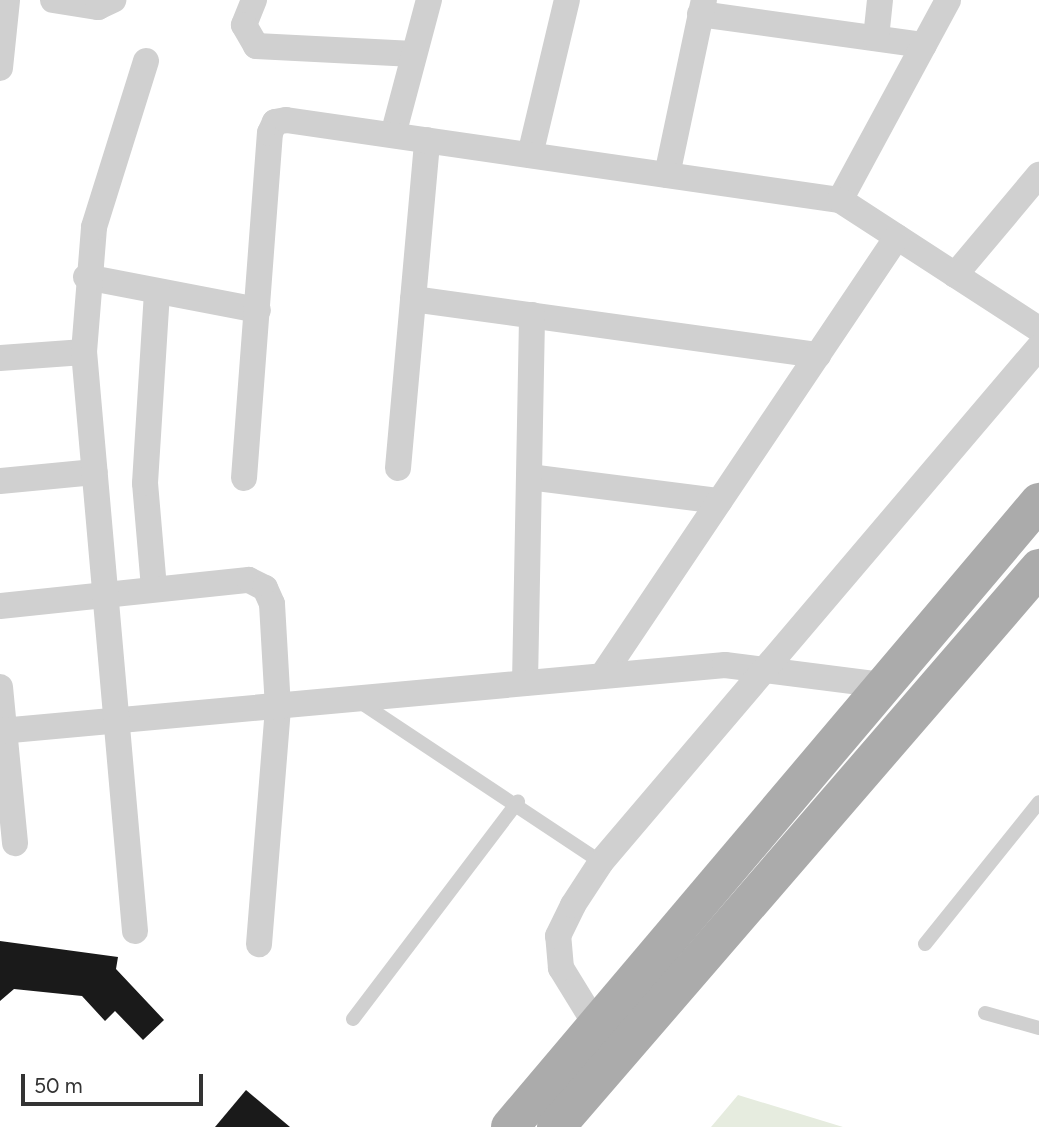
<!DOCTYPE html>
<style>
body{margin:0}
#map{position:relative;width:1039px;height:1127px;overflow:hidden;background:#fff;font-family:Figtree,sans-serif}
div>[style]{position:absolute}
.green>*{inset:0;background:#e6ecdf}
.building>*{inset:0;background:#1a1a1a}
.lane>*{height:14px;margin:-7px;padding:0 7px;transform-origin:7px;border-radius:7px;background:#d0d0d0}
.street>*{height:26px;margin:-13px;padding:0 13px;transform-origin:13px;border-radius:13px;background:#d0d0d0}
.primary>*{height:38px;margin:-19px;padding:0 19px;transform-origin:19px;border-radius:19px;background:#ababab}
span{translate:-50% -50%;white-space:nowrap;text-align:center;line-height:1.15;-webkit-text-stroke:7px #fff;paint-order:stroke}
.scale{position:absolute;left:21px;top:1074px;width:182px;height:32px;box-sizing:border-box;border:4px solid #333;border-top:0;padding-left:9px;font-size:21px;line-height:24px;white-space:nowrap;color:#333;-webkit-text-stroke:5px #fff;paint-order:stroke}
</style>
<div id="map">
<div class="green">
<i style="clip-path:polygon(738px 1095px,843px 1127px,711px 1127px)"></i>
</div>
<div class="building">
<i style="clip-path:polygon(0 941px,118px 957px,116px 969px,164px 1020px,143px 1040px,115px 1011px,105px 1021px,82px 996px,14px 989px,0 1001px)"></i>
<i style="clip-path:polygon(246px 1090px,290px 1127px,215px 1127px)"></i>
</div>
<div class="lane">
<i style="left:360px;top:702px;width:289px;rotate:33.6deg"></i>
<i style="left:925px;top:944px;width:182px;rotate:-51.2deg"></i>
<i style="left:985px;top:1013px;width:56px;rotate:15.5deg"></i>
<i style="left:353px;top:1019px;width:273px;rotate:-52.8deg"></i>
</div>
<div class="street">
<i style="left:53px;top:0;width:46px;rotate:8.8deg"></i>
<i style="left:98px;top:7px;width:17px;rotate:-25deg"></i>
<i style="left:254px;top:0;width:27px;rotate:112deg"></i>
<i style="left:244px;top:25px;width:24px;rotate:60deg"></i>
<i style="left:256px;top:46px;width:158px;rotate:2.9deg"></i>
<i style="left:700px;top:14px;width:226px;rotate:7.9deg"></i>
<i style="left:876px;top:38px;width:38px;rotate:-84deg"></i>
<i style="left:0;top:68px;width:68px;rotate:-84.1deg"></i>
<i style="left:393px;top:135px;width:140px;rotate:-75.1deg"></i>
<i style="left:530px;top:155px;width:159px;rotate:-76.6deg"></i>
<i style="left:667px;top:175px;width:179px;rotate:-78.1deg"></i>
<i style="left:840px;top:200px;width:227px;rotate:-61.6deg"></i>
<i style="left:955px;top:275px;width:131px;rotate:-50deg"></i>
<i style="left:86px;top:277px;width:175px;rotate:10.9deg"></i>
<i style="left:413px;top:299px;width:409px;rotate:7.9deg"></i>
<i style="left:0;top:358px;width:84px;rotate:-4.1deg"></i>
<i style="left:398px;top:468px;width:329px;rotate:-84.9deg"></i>
<i style="left:529px;top:477px;width:192px;rotate:7.2deg"></i>
<i style="left:244px;top:478px;width:346px;rotate:-85.7deg"></i>
<i style="left:270px;top:133px;width:12px;rotate:-66deg"></i>
<i style="left:275px;top:122px;width:11px;rotate:-10deg"></i>
<i style="left:286px;top:120px;width:560px;rotate:8.22deg"></i>
<i style="left:840px;top:200px;width:237px;rotate:33deg"></i>
<i style="left:0;top:481px;width:95px;rotate:-5.4deg"></i>
<i style="left:154px;top:588px;width:105px;rotate:-94.9deg"></i>
<i style="left:145px;top:483px;width:192px;rotate:-86.4deg"></i>
<i style="left:0;top:606px;width:250px;rotate:-6deg"></i>
<i style="left:249px;top:580px;width:18px;rotate:27deg"></i>
<i style="left:265px;top:588px;width:17px;rotate:66deg"></i>
<i style="left:272px;top:604px;width:104px;rotate:86.7deg"></i>
<i style="left:278px;top:708px;width:237px;rotate:94.6deg"></i>
<i style="left:602px;top:676px;width:529px;rotate:-56.1deg"></i>
<i style="left:525px;top:683px;width:368px;rotate:-88.9deg"></i>
<i style="left:0;top:687px;width:157px;rotate:84.5deg"></i>
<i style="left:0;top:731px;width:728px;rotate:-5.2deg"></i>
<i style="left:725px;top:665px;width:160px;rotate:7.2deg"></i>
<i style="left:135px;top:931px;width:581px;rotate:-95.03deg"></i>
<i style="left:84px;top:352px;width:125px;rotate:-85.4deg"></i>
<i style="left:94px;top:227px;width:174px;rotate:-72.6deg"></i>
<i style="left:596px;top:1025px;width:67px;rotate:-121.6deg"></i>
<i style="left:561px;top:968px;width:32px;rotate:-95deg"></i>
<i style="left:558px;top:936px;width:34px;rotate:-64deg"></i>
<i style="left:573px;top:905px;width:51px;rotate:-56.9deg"></i>
<i style="left:601px;top:862px;width:676px;rotate:-49.62deg"></i>
</div>
<div class="primary">
<i style="left:510px;top:1127px;width:819px;rotate:-49.76deg"></i>
<i style="left:556px;top:1127px;width:739px;rotate:-49.17deg"></i>
</div>
<div class="scale">50 m</div>
</div>
